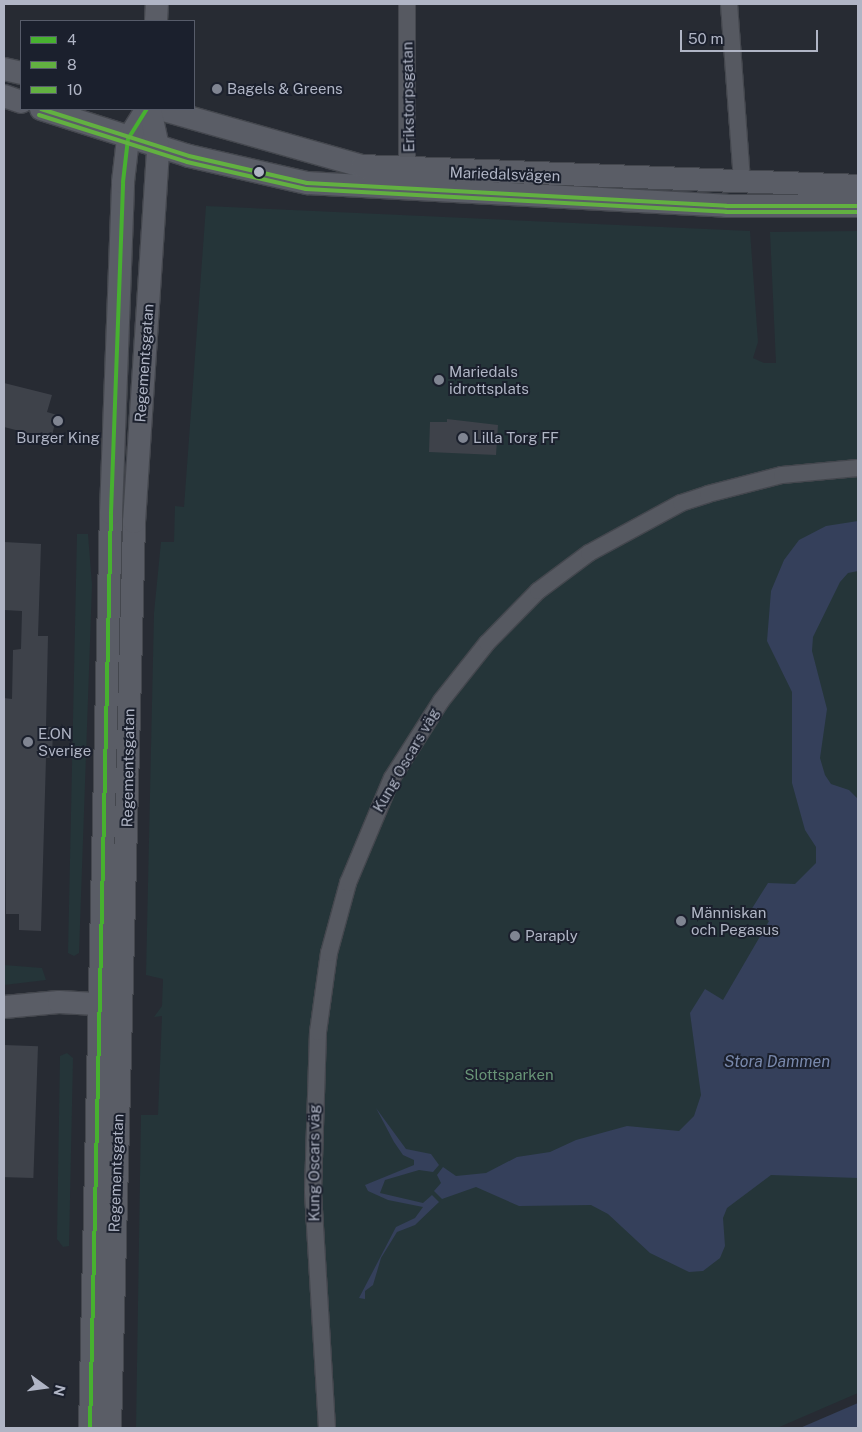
<!DOCTYPE html>
<meta charset="utf-8">
<style>
body{margin:0}
#map{position:relative;width:862px;height:1432px;overflow:hidden;background:#272b33;font-family:"Public Sans",sans-serif}
div>[style]{position:absolute}
.green>*{inset:0;background:#253539}
.water>*{inset:0;background:#35405b}
.building>*{inset:0;background:#3e424a;transform-origin:0 0}
.roads{filter:drop-shadow(1px 0 #44474e) drop-shadow(-1px 0 #44474e) drop-shadow(0 1px #44474e) drop-shadow(0 -1px #44474e)}
.street>*{height:16px;margin:-8px;padding:0 8px;transform-origin:8px;border-radius:8px;background:#565961}
.secondary>*{height:22px;margin:-11px;padding:0 11px;transform-origin:11px;border-radius:11px;background:#5a5d66}
.bus-1>*{height:4px;margin:-2px;padding:0 2px;transform-origin:2px;border-radius:2px;background:#47b130}
.bus-2>*{height:4px;margin:-2px;padding:0 2px;transform-origin:2px;border-radius:2px;background:#62b041}
.bus-3>*{height:4px;margin:-2px;padding:0 2px;transform-origin:2px;border-radius:2px;background:#62b041}
.dots>*{width:14px;height:14px;translate:-50% -50%;box-sizing:border-box;border:2px solid #1b202d;border-radius:50%}
span{translate:-50% -50%;white-space:nowrap;text-align:center;line-height:1.15;-webkit-text-stroke:4px #1b202d;paint-order:stroke}
.poi-label{font-size:15px;color:#b0b5c5}
.left{translate:0 -50%;text-align:left}
.street-label{font-size:15px;color:#b0b5c5}
.park-label{font-size:15px;color:#689477}
.water-label{font-size:16px;color:#7989ac;font-style:italic}
.frame{position:absolute;inset:0;border:5px solid #b0b5c5;pointer-events:none}
.legend{position:absolute;left:20px;top:20px;width:175px;height:90px;box-sizing:border-box;background:#1b202d;border:1px solid #575c6a;margin:0;padding:6px 9px;list-style:none;font-size:15px;color:#b0b5c5}
.legend li{display:flex;align-items:center;gap:10px;height:25px}
.legend b{width:25px;border:1px solid #575c6a}
.north{position:absolute;left:20px;top:1362px;width:50px;height:50px;-webkit-text-stroke:4px #1b202d;paint-order:stroke;rotate:104deg;font-size:14px;font-weight:700;line-height:20px;text-align:center;color:#b0b5c5}
.north::after{content:'';display:block;margin:auto;width:18px;height:22px;background:#b0b5c5;clip-path:polygon(50% 0,100% 100%,50% 72%,0 100%)}
.scale{position:absolute;left:680px;top:30px;width:138px;height:22px;box-sizing:border-box;border:2px solid #b0b5c5;border-top:0;padding-left:6px;font-size:15px;line-height:18px;white-space:nowrap;color:#b0b5c5;-webkit-text-stroke:4px #1b202d;paint-order:stroke}
</style>
<div id="map">
<div class="green">
<i style="clip-path:polygon(206px 206px,750px 231px,758px 342px,753px 358px,764px 363px,776px 363px,770px 232px,858px 231px,858px 1393px,777px 1428px,136px 1428px,141px 1115px,158px 1115px,162px 1016px,154px 1017px,162px 1006px,163px 979px,146px 975px,154px 613px,161px 542px,174px 542px,175px 506px,184px 507px)"></i>
<i style="clip-path:polygon(77px 534px,88px 534px,92px 585px,79px 953px,74px 956px,68px 953px)"></i>
<i style="clip-path:polygon(4px 965px,42px 968px,46px 980px,4px 985px)"></i>
<i style="clip-path:polygon(67px 1053px,73px 1058px,69px 1246px,63px 1247px,57px 1239px,60px 1056px)"></i>
</div>
<div class="water">
<i style="clip-path:polygon(858px 521px,858px 571px,848px 573px,840px 582px,813px 637px,812px 651px,827px 709px,820px 758px,825px 775px,831px 784px,849px 790px,858px 799px,858px 1178px,771px 1175px,727px 1208px,723px 1218px,725px 1246px,720px 1258px,703px 1271px,689px 1272px,650px 1253px,608px 1214px,591px 1205px,519px 1206px,476px 1187px,442px 1199px,434px 1191px,441px 1183px,437px 1175px,443px 1167px,456px 1176px,486px 1173px,517px 1157px,550px 1152px,576px 1140px,627px 1126px,679px 1131px,694px 1116px,701px 1095px,690px 1013px,705px 989px,723px 1000px,769px 921px,751px 910px,768px 883px,795px 884px,816px 863px,816px 847px,805px 830px,792px 783px,792px 692px,767px 641px,771px 591px,784px 560px,799px 540px,826px 526px)"></i>
<i style="clip-path:polygon(376px 1108px,406px 1149px,431px 1154px,439px 1165px,433px 1172px,419px 1170px,385px 1180px,380px 1193px,423px 1203px,432px 1195px,439px 1202px,415px 1225px,397px 1232px,381px 1258px,373px 1285px,365px 1291px,365px 1299px,359px 1298px,396px 1227px,415px 1218px,423px 1207px,388px 1200px,368px 1191px,365px 1185px,414px 1165px,414px 1160px,403px 1155px,394px 1142px)"></i>
<i style="clip-path:polygon(858px 1403px,858px 1428px,800px 1428px)"></i>
</div>
<div class="building">
<i style="clip-path:polygon(4px 383px,52px 395px,47px 412px,57px 415px,51px 439px,4px 427px)"></i>
<i style="clip-path:polygon(447px 419px,498px 425px,496px 455px,429px 452px,430px 422px,447px 422px)"></i>
<i style="clip-path:polygon(4px 542px,41px 544px,38px 636px,48px 636px,46px 727px,53px 727px,52px 758px,46px 758px,41px 931px,19px 930px,19px 914px,6px 914px,4px 698px,12px 699px,13px 650px,21px 649px,22px 611px,4px 610px)"></i>
<i style="left:4px;top:1045px;width:34px;height:132px;rotate:2deg"></i>
</div>
<div class="roads">
<div class="street">
<i style="left:407px;top:4px;width:175px;rotate:90deg"></i>
<i style="left:729px;top:4px;width:179px;rotate:85.8deg"></i>
<i style="left:327px;top:1428px;width:237px;rotate:-93.4deg"></i>
<i style="left:313px;top:1191px;width:159px;rotate:-88.2deg"></i>
<i style="left:318px;top:1032px;width:80px;rotate:-82.1deg"></i>
<i style="left:329px;top:953px;width:73px;rotate:-74.8deg"></i>
<i style="left:348px;top:883px;width:114px;rotate:-67.3deg"></i>
<i style="left:392px;top:778px;width:91px;rotate:-57.5deg"></i>
<i style="left:441px;top:701px;width:74px;rotate:-51.6deg"></i>
<i style="left:487px;top:643px;width:73px;rotate:-45.6deg"></i>
<i style="left:538px;top:591px;width:64px;rotate:-36.7deg"></i>
<i style="left:589px;top:553px;width:105px;rotate:-28.5deg"></i>
<i style="left:681px;top:503px;width:28px;rotate:-18deg"></i>
<i style="left:708px;top:494px;width:76px;rotate:-14.4deg"></i>
<i style="left:782px;top:475px;width:76px;rotate:-5.3deg"></i>
</div>
<div class="secondary">
<i style="left:156px;top:21px;width:17px;rotate:-87deg"></i>
<i style="left:4px;top:69px;width:17px;rotate:13deg"></i>
<i style="left:4px;top:96px;width:18px;rotate:19deg"></i>
<i style="left:41px;top:109px;width:155px;rotate:17.6deg"></i>
<i style="left:189px;top:156px;width:121px;rotate:12.9deg"></i>
<i style="left:307px;top:183px;width:420px;rotate:3.1deg"></i>
<i style="left:726px;top:206px;width:132px"></i>
<i style="left:160px;top:109px;width:210px;rotate:15.8deg"></i>
<i style="left:362px;top:166px;width:496px;rotate:2.3deg"></i>
<i style="left:4px;top:1007px;width:55px;rotate:-5.2deg"></i>
<i style="left:59px;top:1002px;width:56px;rotate:3.1deg"></i>
<i style="left:90px;top:1428px;width:915px;rotate:-88.69deg"></i>
<i style="left:111px;top:513px;width:331px;rotate:-87.9deg"></i>
<i style="left:123px;top:182px;width:43px;rotate:-83.4deg"></i>
<i style="left:128px;top:139px;width:36px;rotate:-58deg"></i>
<i style="left:110px;top:1428px;width:906px;rotate:-88.48deg"></i>
<i style="left:134px;top:522px;width:376px;rotate:-86.3deg"></i>
<i style="left:158px;top:147px;width:39px;rotate:-102deg"></i>
</div>
</div>
<div class="bus-1">
<i style="left:90px;top:1428px;width:915px;rotate:-88.69deg"></i>
<i style="left:111px;top:513px;width:331px;rotate:-87.9deg"></i>
<i style="left:123px;top:182px;width:43px;rotate:-83.4deg"></i>
<i style="left:128px;top:139px;width:36px;rotate:-58deg"></i>
</div>
<div class="bus-2">
<i style="left:41px;top:109px;width:155px;rotate:17.6deg"></i>
<i style="left:189px;top:156px;width:121px;rotate:12.9deg"></i>
<i style="left:307px;top:183px;width:420px;rotate:3.1deg"></i>
<i style="left:726px;top:206px;width:132px"></i>
</div>
<div class="bus-3">
<i style="left:39px;top:115px;width:155px;rotate:17.6deg"></i>
<i style="left:187px;top:162px;width:122px;rotate:12.8deg"></i>
<i style="left:306px;top:189px;width:421px;rotate:3.1deg"></i>
<i style="left:726px;top:212px;width:132px"></i>
</div>
<div class="dots">
<i style="left:217px;top:89px;background:#808592"></i>
<i style="left:259px;top:172px;background:#b0b5c5"></i>
<i style="left:439px;top:380px;background:#808592"></i>
<i style="left:58px;top:421px;background:#808592"></i>
<i style="left:463px;top:438px;background:#808592"></i>
<i style="left:28px;top:742px;background:#808592"></i>
<i style="left:681px;top:921px;background:#808592"></i>
<i style="left:515px;top:936px;background:#808592"></i>
</div>
<div class="poi-label">
<span class="left" style="left:227px;top:89px">Bagels &amp; Greens</span>
<span class="left" style="left:449px;top:380px">Mariedals<br>idrottsplats</span>
<span style="left:58px;top:438px">Burger King</span>
<span class="left" style="left:473px;top:438px">Lilla Torg FF</span>
<span class="left" style="left:38px;top:742px">E.ON<br>Sverige</span>
<span class="left" style="left:691px;top:921px">Människan<br>och Pegasus</span>
<span class="left" style="left:525px;top:936px">Paraply</span>
</div>
<div class="street-label">
<span style="left:408px;top:97px;rotate:-91deg">Erikstorpsgatan</span>
<span style="left:505px;top:174px;rotate:2deg">Mariedalsvägen</span>
<span style="left:144px;top:363px;rotate:-86deg">Regementsgatan</span>
<span style="left:406px;top:760px;rotate:-60deg">Kung Oscars väg</span>
<span style="left:128px;top:768px;rotate:-89deg">Regementsgatan</span>
<span style="left:314px;top:1163px;rotate:-90deg">Kung Oscars väg</span>
<span style="left:116px;top:1173px;rotate:-88deg">Regementsgatan</span>
</div>
<div class="park-label">
<span style="left:509px;top:1075px">Slottsparken</span>
</div>
<div class="water-label">
<span style="left:777px;top:1062px">Stora Dammen</span>
</div>
<div class="frame"></div>
<ul class="legend">
<li><b style="height:6px;background:#47b130"></b>4</li>
<li><b style="height:6px;background:#62b041"></b>8</li>
<li><b style="height:6px;background:#62b041"></b>10</li>
</ul>
<div class="north">N</div>
<div class="scale">50 m</div>
</div>
